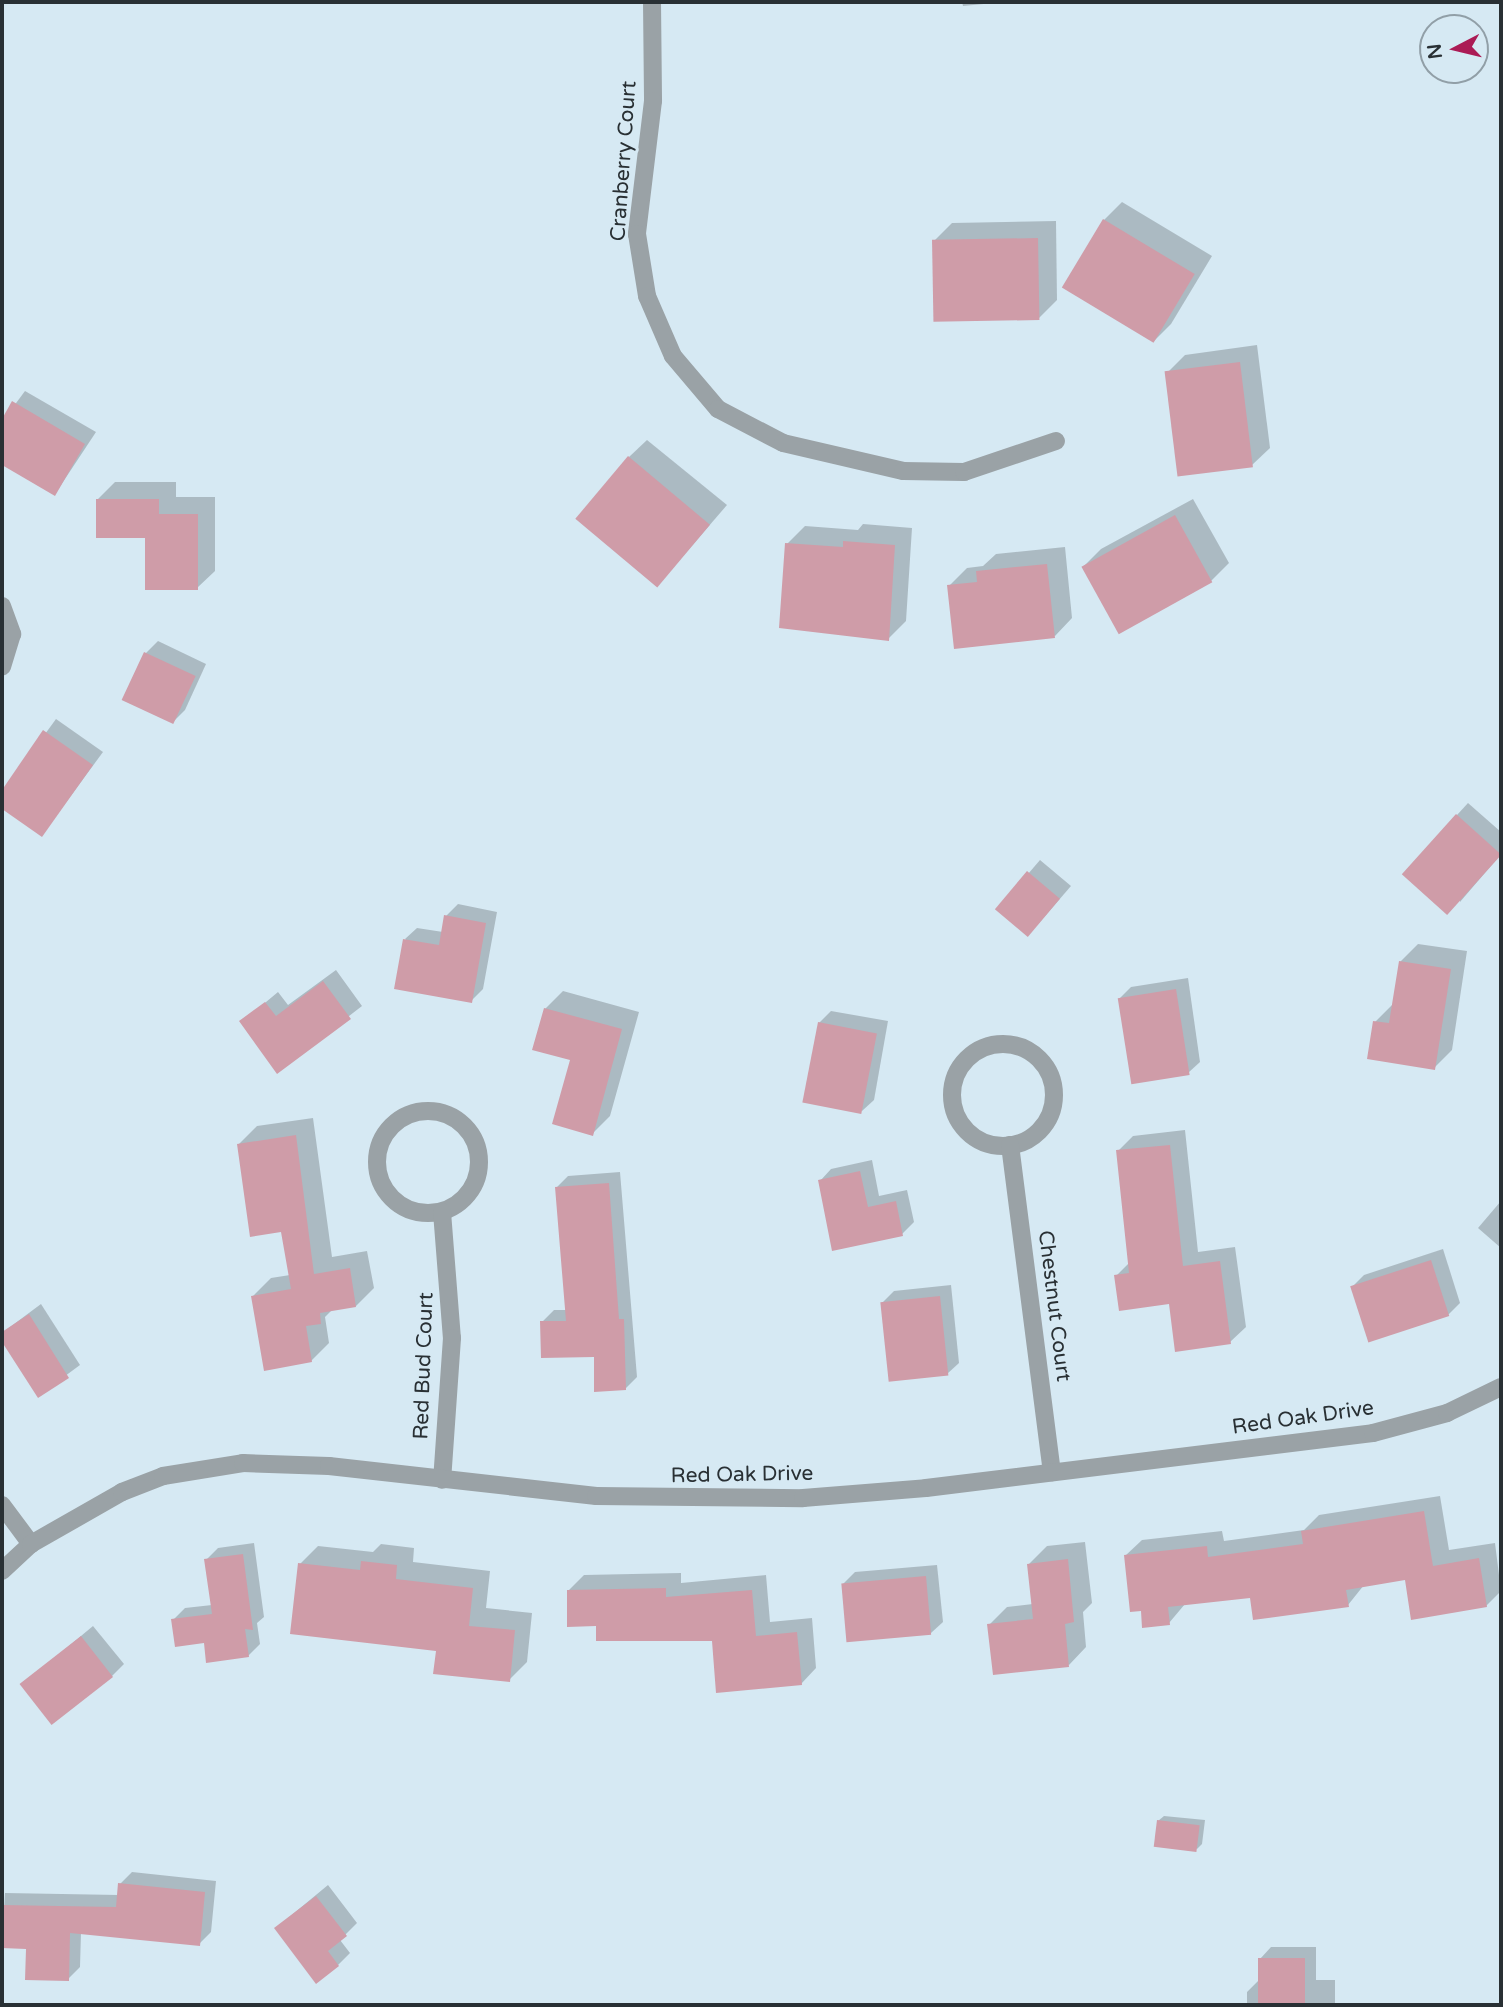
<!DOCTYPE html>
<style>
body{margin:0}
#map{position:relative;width:1503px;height:2007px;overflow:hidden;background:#d6e9f3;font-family:"Varela Round",sans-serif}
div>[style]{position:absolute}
.shadow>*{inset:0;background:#0003}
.building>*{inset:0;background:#cf9ca8;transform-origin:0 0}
.minor>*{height:18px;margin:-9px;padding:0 9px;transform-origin:9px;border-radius:9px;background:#9aa2a6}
.minor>.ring{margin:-9px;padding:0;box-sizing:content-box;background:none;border:18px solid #9aa2a6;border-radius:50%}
span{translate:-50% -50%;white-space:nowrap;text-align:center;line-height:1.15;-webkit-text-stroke:6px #d6e9f3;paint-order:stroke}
.street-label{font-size:21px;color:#293034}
.frame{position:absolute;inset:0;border:4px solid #293034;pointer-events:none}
.north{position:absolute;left:1419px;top:14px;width:70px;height:70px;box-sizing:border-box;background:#d6e9f3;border:2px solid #919fa7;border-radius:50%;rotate:263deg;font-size:19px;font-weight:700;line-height:28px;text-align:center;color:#293034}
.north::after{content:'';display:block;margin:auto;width:24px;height:32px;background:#ab1b55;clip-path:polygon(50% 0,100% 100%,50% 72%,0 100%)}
</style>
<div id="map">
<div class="shadow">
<i style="clip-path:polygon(962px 2px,1004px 2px,963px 6px)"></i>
<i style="clip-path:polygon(1122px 202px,1212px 256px,1171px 324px,1154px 341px,1104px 220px)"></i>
<i style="clip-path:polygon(1056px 221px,1057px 300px,1039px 318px,934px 241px,952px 223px)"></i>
<i style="clip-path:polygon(1257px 345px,1270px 448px,1252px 465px,1167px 373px,1185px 355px)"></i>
<i style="clip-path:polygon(25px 391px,96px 432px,55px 494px,2px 463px,2px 422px)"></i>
<i style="clip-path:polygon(647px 440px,727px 505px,658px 585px,629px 457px)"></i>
<i style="clip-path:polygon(115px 482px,176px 482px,176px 497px,215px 497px,215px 571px,197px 588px,147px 536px,97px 500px)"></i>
<i style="clip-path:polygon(1193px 499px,1229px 563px,1211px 581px,1083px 567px,1101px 549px)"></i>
<i style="clip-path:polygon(863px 524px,912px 528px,906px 621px,888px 639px,787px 544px,805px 526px,858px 530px)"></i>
<i style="clip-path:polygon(1065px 547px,1072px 618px,1055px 636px,949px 586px,967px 568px,983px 566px,996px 554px)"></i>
<i style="clip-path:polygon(158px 641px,206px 664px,185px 710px,173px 722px,124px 699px,146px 653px)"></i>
<i style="clip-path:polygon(56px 719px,103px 752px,42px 835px,2px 806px,2px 793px)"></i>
<i style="clip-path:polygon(1468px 803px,1501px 832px,1501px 854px,1460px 902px,1457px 815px)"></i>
<i style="clip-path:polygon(1040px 860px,1071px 886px,1039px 923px,998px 909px)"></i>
<i style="clip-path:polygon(458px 904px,497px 912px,483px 989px,471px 1001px,405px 939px,417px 928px,443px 932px,446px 916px)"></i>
<i style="clip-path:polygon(1418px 944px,1467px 951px,1452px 1050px,1434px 1068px,1375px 1022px,1394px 1003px,1400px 962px)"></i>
<i style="clip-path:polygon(336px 970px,362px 1006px,278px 1071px,242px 1022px,278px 992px,288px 1005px)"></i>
<i style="clip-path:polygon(1188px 978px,1200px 1062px,1188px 1073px,1120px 998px,1131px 987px)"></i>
<i style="clip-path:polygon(563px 991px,639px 1012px,610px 1116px,592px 1134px,572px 1059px,545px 1009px)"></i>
<i style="clip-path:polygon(831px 1011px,888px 1021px,874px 1100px,862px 1111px,819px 1023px)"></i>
<i style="clip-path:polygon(313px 1118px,332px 1257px,367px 1251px,374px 1288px,356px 1306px,333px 1309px,325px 1317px,329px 1343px,311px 1361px,253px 1296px,271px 1278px,290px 1275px,283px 1230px,239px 1144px,257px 1126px)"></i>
<i style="clip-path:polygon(1185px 1130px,1198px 1252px,1235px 1247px,1246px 1327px,1230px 1342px,1170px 1302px,1116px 1276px,1130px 1262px,1118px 1151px,1133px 1136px)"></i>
<i style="clip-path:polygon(872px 1160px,879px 1196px,907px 1190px,914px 1222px,902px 1234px,820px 1181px,831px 1169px)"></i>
<i style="clip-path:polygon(620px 1172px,637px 1377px,625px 1389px,595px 1355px,542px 1322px,554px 1310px,567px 1310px,556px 1188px,568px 1176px)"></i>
<i style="clip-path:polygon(1501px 1201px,1501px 1248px,1478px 1228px)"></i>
<i style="clip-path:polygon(1443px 1249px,1460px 1303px,1448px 1315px,1352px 1287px,1364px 1275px)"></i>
<i style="clip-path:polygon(951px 1285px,959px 1363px,947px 1374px,882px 1303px,894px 1291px)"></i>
<i style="clip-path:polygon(41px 1304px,80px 1365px,38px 1396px,2px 1333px)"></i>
<i style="clip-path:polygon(1440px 1496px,1449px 1550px,1495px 1543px,1501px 1591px,1486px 1606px,1407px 1578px,1364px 1585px,1348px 1605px,1251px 1596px,1185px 1604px,1169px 1623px,1142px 1609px,1125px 1556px,1142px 1540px,1222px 1531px,1224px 1541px,1304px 1530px,1319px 1515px)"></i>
<i style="clip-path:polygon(1085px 1542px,1092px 1603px,1083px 1612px,1086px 1647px,1069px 1665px,989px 1625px,1007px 1607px,1033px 1604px,1029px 1564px,1047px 1546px)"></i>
<i style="clip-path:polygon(254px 1543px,264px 1617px,257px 1623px,260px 1644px,248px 1656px,206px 1641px,173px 1620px,185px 1608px,212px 1605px,206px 1560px,218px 1548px)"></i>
<i style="clip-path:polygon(381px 1544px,414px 1548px,413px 1562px,490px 1571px,486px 1608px,532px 1613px,527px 1662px,509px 1680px,437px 1649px,300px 1564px,318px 1546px,373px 1552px)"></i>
<i style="clip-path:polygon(937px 1565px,943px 1622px,931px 1633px,843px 1584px,855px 1572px)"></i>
<i style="clip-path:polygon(681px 1573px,681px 1583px,766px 1575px,770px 1622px,812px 1618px,816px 1668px,801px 1684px,713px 1639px,597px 1624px,568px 1591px,584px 1575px)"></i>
<i style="clip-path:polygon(93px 1626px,124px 1664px,112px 1676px,22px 1685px)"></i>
<i style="clip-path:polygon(1164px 1816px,1205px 1820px,1202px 1844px,1197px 1849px,1158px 1821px)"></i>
<i style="clip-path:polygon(132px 1872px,216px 1881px,211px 1932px,199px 1944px,81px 1932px,80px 1967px,68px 1979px,27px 1947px,2px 1947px,5px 1893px,119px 1895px,120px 1884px)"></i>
<i style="clip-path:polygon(328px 1885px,357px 1923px,340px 1940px,350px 1953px,338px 1965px,276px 1928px)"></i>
<i style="clip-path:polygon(1271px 1947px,1316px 1947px,1316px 1980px,1335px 1980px,1335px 2005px,1247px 2005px,1247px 1992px,1259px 1980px,1260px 1959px)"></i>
</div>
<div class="building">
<i style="left:1103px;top:219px;width:107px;height:80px;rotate:31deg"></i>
<i style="left:1038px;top:238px;width:82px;height:106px;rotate:89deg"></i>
<i style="left:1240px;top:362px;width:106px;height:76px;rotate:83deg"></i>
<i style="clip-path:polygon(12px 401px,85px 444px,55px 496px,2px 465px,2px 419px)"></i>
<i style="left:628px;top:456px;width:107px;height:82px;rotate:40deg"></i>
<i style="clip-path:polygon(96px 499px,159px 499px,159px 514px,198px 514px,198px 590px,145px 590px,145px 538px,96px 538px)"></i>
<i style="left:1175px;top:515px;width:77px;height:107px;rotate:61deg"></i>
<i style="clip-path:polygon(843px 541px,895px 545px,889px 641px,779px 628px,785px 543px,843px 547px)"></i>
<i style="clip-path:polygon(1047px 564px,1055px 638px,954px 649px,947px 585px,977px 582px,976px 571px)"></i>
<i style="left:144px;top:652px;width:57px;height:53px;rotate:25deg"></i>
<i style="clip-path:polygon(43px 730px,93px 765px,42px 837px,2px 809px,2px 790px)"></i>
<i style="left:1456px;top:814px;width:61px;height:81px;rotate:42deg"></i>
<i style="left:1027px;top:871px;width:43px;height:50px;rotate:40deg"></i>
<i style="clip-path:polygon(444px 915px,486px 923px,472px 1003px,394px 989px,403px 939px,439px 945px)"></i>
<i style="clip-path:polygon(1399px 961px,1451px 969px,1435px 1070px,1367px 1059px,1373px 1021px,1389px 1023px)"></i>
<i style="clip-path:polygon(323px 981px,351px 1019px,277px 1074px,239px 1021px,265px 1002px,276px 1016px)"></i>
<i style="left:1176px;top:989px;width:87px;height:59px;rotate:81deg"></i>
<i style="clip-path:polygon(544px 1008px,622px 1029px,593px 1136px,552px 1124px,570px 1060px,532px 1050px)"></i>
<i style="left:818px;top:1022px;width:60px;height:82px;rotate:11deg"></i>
<i style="clip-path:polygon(296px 1135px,314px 1274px,350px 1268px,356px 1307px,320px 1313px,321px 1324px,306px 1326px,312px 1362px,264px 1371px,251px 1296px,291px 1289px,281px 1232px,250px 1237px,237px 1144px)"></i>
<i style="clip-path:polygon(1170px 1145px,1183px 1266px,1220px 1261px,1231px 1344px,1175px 1352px,1169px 1304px,1119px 1311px,1114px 1275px,1129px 1273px,1116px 1150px)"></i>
<i style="clip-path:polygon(860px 1171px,868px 1207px,896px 1201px,903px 1236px,832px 1251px,818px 1180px)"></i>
<i style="clip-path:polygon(609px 1183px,619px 1319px,624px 1319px,626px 1390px,594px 1392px,594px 1357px,541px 1358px,540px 1321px,566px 1321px,555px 1187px)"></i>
<i style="left:1431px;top:1260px;width:59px;height:85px;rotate:72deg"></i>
<i style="left:940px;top:1296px;width:80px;height:60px;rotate:84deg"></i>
<i style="clip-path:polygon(29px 1314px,69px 1378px,38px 1398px,2px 1342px,2px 1332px)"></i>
<i style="clip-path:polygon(1424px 1511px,1433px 1566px,1479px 1558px,1487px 1607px,1411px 1620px,1405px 1580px,1346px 1590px,1349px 1607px,1253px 1620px,1250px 1598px,1168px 1607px,1170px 1625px,1142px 1628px,1141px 1611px,1130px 1612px,1124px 1555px,1207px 1546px,1208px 1557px,1303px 1544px,1301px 1531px)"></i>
<i style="clip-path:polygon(243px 1554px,253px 1630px,245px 1629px,249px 1657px,206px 1663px,204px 1643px,175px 1647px,171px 1619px,212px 1614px,204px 1559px)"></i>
<i style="clip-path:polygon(1068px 1559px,1074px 1622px,1065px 1624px,1069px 1667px,993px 1675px,987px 1624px,1033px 1619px,1027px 1564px)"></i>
<i style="clip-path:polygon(361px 1561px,397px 1565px,396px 1579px,473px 1588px,469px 1626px,515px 1630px,510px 1682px,433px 1674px,436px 1651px,290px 1634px,298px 1563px,360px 1570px)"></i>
<i style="left:926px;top:1576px;width:59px;height:85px;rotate:85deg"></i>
<i style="clip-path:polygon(666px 1588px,666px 1597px,752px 1590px,756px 1636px,797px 1632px,802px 1685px,716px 1693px,712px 1641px,596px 1641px,596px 1626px,567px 1627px,567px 1590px)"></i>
<i style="left:81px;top:1636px;width:52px;height:78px;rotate:52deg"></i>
<i style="left:1157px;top:1820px;width:43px;height:27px;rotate:7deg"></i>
<i style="clip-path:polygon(118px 1883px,205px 1892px,200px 1946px,70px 1933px,69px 1981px,25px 1980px,26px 1949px,2px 1948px,2px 1905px,116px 1907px)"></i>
<i style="clip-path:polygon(316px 1896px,347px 1936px,328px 1951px,339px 1966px,316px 1984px,274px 1928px)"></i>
<i style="left:1305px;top:1958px;width:47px;height:47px;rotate:90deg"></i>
</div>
<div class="minor">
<i style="left:652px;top:2px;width:99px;rotate:89.4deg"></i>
<i style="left:653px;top:101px;width:134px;rotate:96.9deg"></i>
<i style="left:637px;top:234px;width:63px;rotate:80.8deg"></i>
<i style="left:647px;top:296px;width:65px;rotate:66.6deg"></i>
<i style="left:673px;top:356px;width:70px;rotate:49.7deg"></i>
<i style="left:718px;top:409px;width:73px;rotate:27.6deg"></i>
<i style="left:783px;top:443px;width:123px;rotate:13.1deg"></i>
<i style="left:903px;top:471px;width:61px;rotate:0.9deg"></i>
<i style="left:964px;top:472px;width:97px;rotate:-18.6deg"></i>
<i style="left:2px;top:606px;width:30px;rotate:70deg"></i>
<i style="left:12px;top:634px;width:34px;rotate:107deg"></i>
<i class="ring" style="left:952px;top:1044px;width:84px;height:84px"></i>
<i class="ring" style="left:377px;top:1111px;width:84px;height:84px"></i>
<i style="left:1010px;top:1145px;width:330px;rotate:82.7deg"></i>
<i style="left:442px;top:1212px;width:126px;rotate:85.5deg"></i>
<i style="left:452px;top:1338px;width:142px;rotate:94deg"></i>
<i style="left:2px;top:1505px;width:49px;rotate:53.4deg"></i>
<i style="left:2px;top:1571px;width:40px;rotate:-43deg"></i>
<i style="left:31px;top:1544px;width:105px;rotate:-29.7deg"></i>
<i style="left:122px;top:1492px;width:44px;rotate:-21.3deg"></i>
<i style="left:163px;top:1476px;width:81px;rotate:-9.2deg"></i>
<i style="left:243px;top:1463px;width:86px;rotate:2deg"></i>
<i style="left:329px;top:1466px;width:269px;rotate:6.4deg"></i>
<i style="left:596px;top:1496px;width:207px;rotate:0.6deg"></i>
<i style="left:803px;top:1498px;width:123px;rotate:-4.6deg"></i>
<i style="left:926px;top:1488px;width:450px;rotate:-7deg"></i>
<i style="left:1373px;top:1433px;width:77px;rotate:-15.1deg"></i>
<i style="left:1447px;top:1413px;width:60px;rotate:-25.7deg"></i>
</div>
<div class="street-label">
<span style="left:624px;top:161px;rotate:-86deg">Cranberry Court</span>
<span style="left:1054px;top:1306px;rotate:83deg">Chestnut Court</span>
<span style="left:424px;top:1366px;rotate:-88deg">Red Bud Court</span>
<span style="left:1303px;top:1418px;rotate:-8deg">Red Oak Drive</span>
<span style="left:742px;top:1475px;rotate:-1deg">Red Oak Drive</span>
</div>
<div class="frame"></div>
<div class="north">N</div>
</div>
